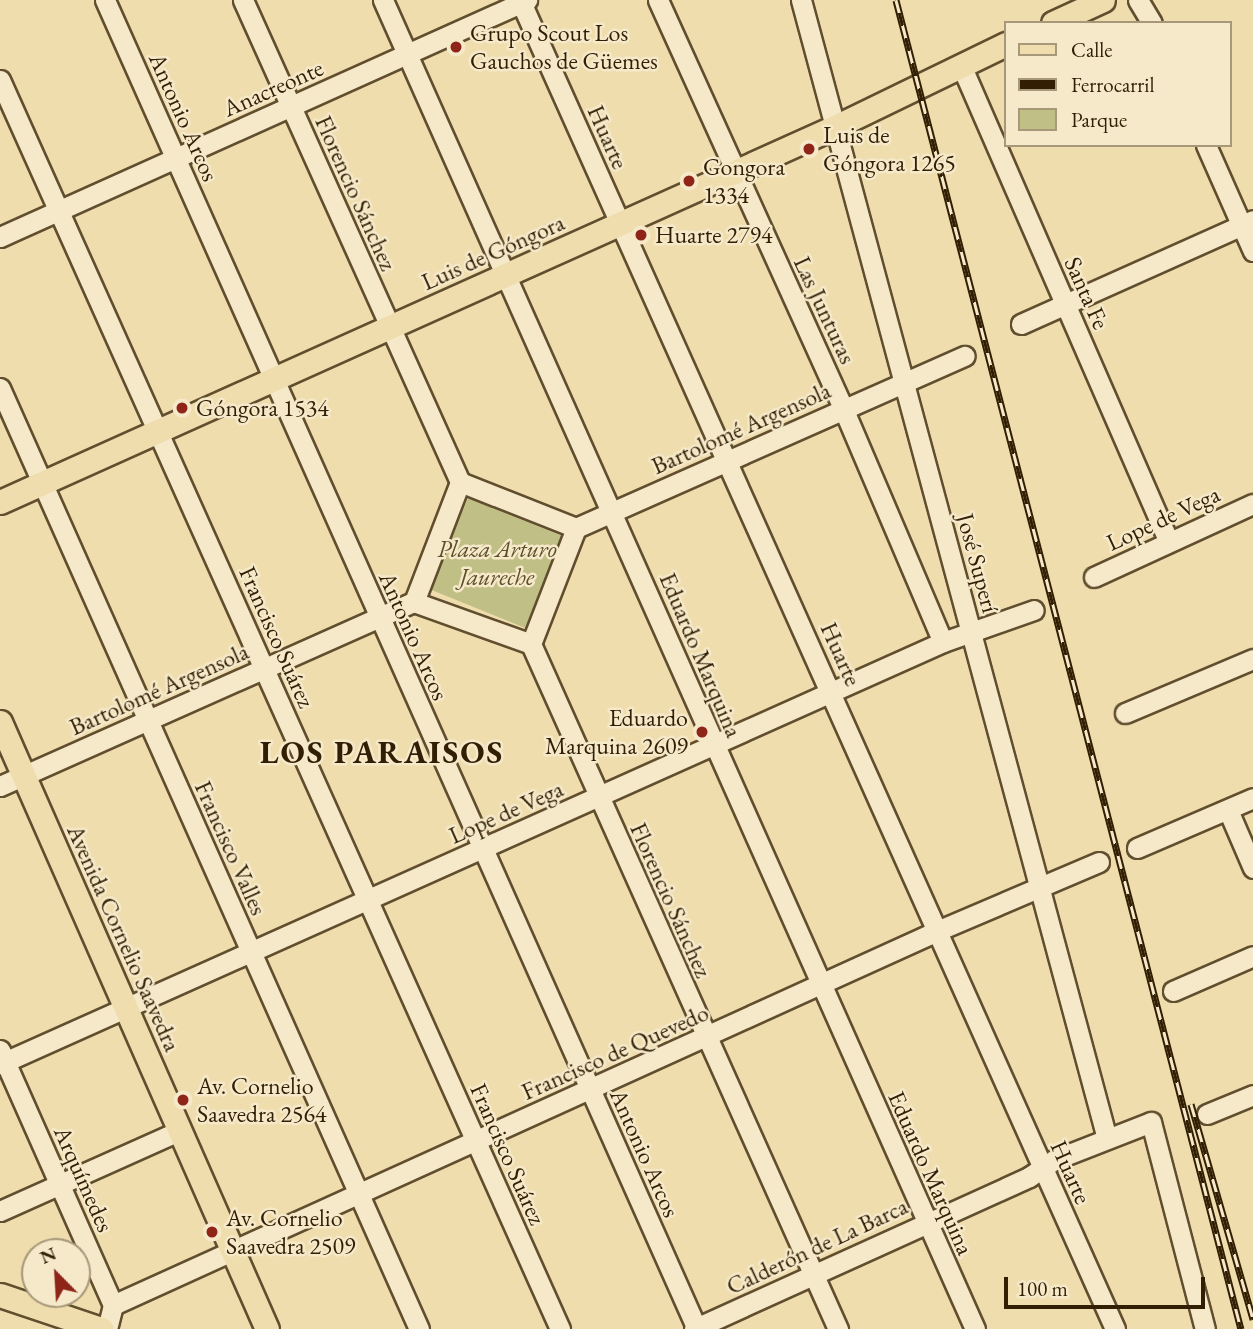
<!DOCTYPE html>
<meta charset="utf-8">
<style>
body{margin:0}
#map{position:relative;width:1253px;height:1329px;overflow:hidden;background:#efddae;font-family:"EB Garamond",serif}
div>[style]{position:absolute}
.green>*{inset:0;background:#c0bf85;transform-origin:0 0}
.roads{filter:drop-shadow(2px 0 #614e2e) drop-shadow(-2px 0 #614e2e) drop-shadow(0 2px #614e2e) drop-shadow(0 -2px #614e2e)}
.minor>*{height:19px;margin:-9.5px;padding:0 9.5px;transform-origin:9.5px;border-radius:9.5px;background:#f5e9ca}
.major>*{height:23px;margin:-11.5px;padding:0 11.5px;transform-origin:11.5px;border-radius:11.5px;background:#efddae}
.rail>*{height:7px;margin-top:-3.5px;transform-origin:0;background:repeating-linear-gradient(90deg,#f5e9ca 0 13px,#321f03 0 26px);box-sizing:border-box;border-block:2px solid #321f03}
.dots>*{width:19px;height:19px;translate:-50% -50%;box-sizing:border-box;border:4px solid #f5e9ca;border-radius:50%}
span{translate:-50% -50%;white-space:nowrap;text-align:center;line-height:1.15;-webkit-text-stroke:5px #f5e9ca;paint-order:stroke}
.poi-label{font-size:24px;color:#321f03}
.left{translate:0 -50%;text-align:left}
.right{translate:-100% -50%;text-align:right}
.street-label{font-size:24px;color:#321f03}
.park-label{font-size:24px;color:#5d4f2a;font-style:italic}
.district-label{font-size:32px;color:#321f03;font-weight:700;letter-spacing:2px}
.legend{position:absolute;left:1004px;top:21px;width:228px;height:126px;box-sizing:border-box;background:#f5e9ca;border:2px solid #a7987a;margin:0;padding:9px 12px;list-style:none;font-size:21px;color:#321f03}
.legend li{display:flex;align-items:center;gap:14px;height:35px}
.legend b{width:35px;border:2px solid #a7987a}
.north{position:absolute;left:21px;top:1238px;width:70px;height:70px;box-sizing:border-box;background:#f5e9ca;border:2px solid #a7987a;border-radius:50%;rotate:336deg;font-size:19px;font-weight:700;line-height:28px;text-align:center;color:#321f03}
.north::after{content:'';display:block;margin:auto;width:24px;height:32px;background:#8f2418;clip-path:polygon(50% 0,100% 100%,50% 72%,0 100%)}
.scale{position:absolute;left:1004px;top:1277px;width:201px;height:32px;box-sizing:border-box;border:4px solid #321f03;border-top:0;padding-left:9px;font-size:21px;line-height:24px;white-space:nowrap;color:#321f03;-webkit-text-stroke:5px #f5e9ca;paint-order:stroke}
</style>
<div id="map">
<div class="green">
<i style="left:468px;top:498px;width:103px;height:99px;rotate:22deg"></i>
</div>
<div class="roads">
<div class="minor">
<i style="left:105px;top:0;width:1455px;rotate:65.99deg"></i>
<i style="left:243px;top:0;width:529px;rotate:65.76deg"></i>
<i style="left:460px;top:482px;width:125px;rotate:21.6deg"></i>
<i style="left:383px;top:0;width:1455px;rotate:65.99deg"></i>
<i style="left:520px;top:0;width:1456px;rotate:65.88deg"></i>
<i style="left:658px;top:0;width:448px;rotate:65.6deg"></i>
<i style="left:843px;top:408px;width:254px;rotate:66.9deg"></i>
<i style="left:801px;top:0;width:1179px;rotate:74.96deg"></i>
<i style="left:1138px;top:0;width:27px;rotate:59deg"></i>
<i style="left:961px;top:65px;width:518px;rotate:66.45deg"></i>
<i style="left:0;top:80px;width:1369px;rotate:65.85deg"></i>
<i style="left:1206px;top:145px;width:116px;rotate:66.1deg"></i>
<i style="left:0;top:237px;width:578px;rotate:-24.21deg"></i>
<i style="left:1021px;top:324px;width:254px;rotate:-24.1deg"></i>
<i style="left:0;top:388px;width:1030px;rotate:66deg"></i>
<i style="left:576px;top:528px;width:124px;rotate:111.2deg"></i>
<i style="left:531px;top:644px;width:751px;rotate:65.86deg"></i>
<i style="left:576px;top:528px;width:425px;rotate:-23.9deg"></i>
<i style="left:1094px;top:577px;width:175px;rotate:-24.7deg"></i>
<i style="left:414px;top:602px;width:129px;rotate:-69deg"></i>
<i style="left:414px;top:602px;width:124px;rotate:19.7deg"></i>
<i style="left:1125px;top:713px;width:139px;rotate:-22.9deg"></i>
<i style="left:0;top:786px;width:453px;rotate:-24deg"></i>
<i style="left:1228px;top:810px;width:63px;rotate:66.7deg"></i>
<i style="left:1137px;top:848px;width:126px;rotate:-23.3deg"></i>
<i style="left:1173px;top:991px;width:87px;rotate:-23.6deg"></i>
<i style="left:0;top:1050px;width:279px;rotate:66.1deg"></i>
<i style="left:113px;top:1305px;width:25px;rotate:104deg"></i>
<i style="left:0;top:1064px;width:1033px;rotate:-24.11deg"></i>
<i style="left:943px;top:642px;width:96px;rotate:-19.4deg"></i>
<i style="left:1207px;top:1114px;width:50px;rotate:-22.4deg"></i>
<i style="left:0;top:1211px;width:198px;rotate:-24.1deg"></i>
<i style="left:113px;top:1305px;width:905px;rotate:-24.41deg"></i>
<i style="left:937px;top:931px;width:176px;rotate:-23.1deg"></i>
<i style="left:694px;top:1329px;width:368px;rotate:-24.4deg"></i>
<i style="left:1029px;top:1177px;width:30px;rotate:-34deg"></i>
<i style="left:1054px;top:1160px;width:104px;rotate:-21.4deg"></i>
<i style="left:1151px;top:1122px;width:214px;rotate:75.4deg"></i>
</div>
<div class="major">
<i style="left:1053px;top:23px;width:55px;rotate:-24.7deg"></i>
<i style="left:0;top:502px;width:918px;rotate:-24.19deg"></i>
<i style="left:837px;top:126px;width:188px;rotate:-25.9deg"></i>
<i style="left:0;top:722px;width:663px;rotate:66.26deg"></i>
<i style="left:0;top:1295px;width:107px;rotate:18.6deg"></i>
</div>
</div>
<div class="rail">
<i style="left:896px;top:0;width:1373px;rotate:75.45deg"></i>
<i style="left:1191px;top:1104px;width:224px;rotate:73.9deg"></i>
</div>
<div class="dots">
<i style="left:456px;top:47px;background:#8f2418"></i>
<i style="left:809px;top:149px;background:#8f2418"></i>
<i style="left:689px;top:181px;background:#8f2418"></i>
<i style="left:641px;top:235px;background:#8f2418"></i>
<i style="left:182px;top:408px;background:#8f2418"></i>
<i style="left:702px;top:732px;background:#8f2418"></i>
<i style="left:183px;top:1100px;background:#8f2418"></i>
<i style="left:212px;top:1232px;background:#8f2418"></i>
</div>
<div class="poi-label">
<span class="left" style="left:470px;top:47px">Grupo Scout Los<br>Gauchos de Güemes</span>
<span class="left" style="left:823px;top:149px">Luis de<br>Góngora 1265</span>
<span class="left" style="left:703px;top:181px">Gongora<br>1334</span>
<span class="left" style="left:655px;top:235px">Huarte 2794</span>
<span class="left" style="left:196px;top:408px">Góngora 1534</span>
<span class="right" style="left:688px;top:732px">Eduardo<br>Marquina 2609</span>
<span class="left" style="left:197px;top:1100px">Av. Cornelio<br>Saavedra 2564</span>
<span class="left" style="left:226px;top:1232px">Av. Cornelio<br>Saavedra 2509</span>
</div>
<div class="street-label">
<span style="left:273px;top:88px;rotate:-24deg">Anacreonte</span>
<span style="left:184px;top:117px;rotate:66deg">Antonio Arcos</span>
<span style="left:608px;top:137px;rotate:66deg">Huarte</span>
<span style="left:356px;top:193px;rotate:66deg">Florencio Sánchez</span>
<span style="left:493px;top:252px;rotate:-24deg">Luis de Góngora</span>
<span style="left:1087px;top:293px;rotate:66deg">Santa Fe</span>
<span style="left:825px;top:310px;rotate:65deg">Las Junturas</span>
<span style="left:741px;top:428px;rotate:-24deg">Bartolomé Argensola</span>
<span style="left:1163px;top:518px;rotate:-25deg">Lope de Vega</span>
<span style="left:978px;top:563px;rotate:75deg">José Superí</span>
<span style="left:414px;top:636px;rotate:66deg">Antonio Arcos</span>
<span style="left:277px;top:637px;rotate:66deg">Francisco Suárez</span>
<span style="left:841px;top:654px;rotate:66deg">Huarte</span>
<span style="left:701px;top:655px;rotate:67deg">Eduardo Marquina</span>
<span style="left:159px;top:689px;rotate:-24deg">Bartolomé Argensola</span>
<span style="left:506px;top:812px;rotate:-24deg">Lope de Vega</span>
<span style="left:231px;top:848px;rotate:66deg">Francisco Valles</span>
<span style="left:671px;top:900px;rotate:66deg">Florencio Sánchez</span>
<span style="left:124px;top:938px;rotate:66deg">Avenida Cornelio Saavedra</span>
<span style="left:615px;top:1052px;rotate:-24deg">Francisco de Quevedo</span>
<span style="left:645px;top:1153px;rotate:66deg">Antonio Arcos</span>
<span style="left:508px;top:1154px;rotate:66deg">Francisco Suárez</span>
<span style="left:1071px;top:1172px;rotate:66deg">Huarte</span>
<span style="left:931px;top:1173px;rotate:66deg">Eduardo Marquina</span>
<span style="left:84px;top:1179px;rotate:66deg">Arquímedes</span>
<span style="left:817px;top:1246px;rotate:-25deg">Calderón de La Barca</span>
</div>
<div class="park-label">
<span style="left:497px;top:563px">Plaza Arturo<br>Jaureche</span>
</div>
<div class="district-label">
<span style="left:382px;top:752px">LOS PARAISOS</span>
</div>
<ul class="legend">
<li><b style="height:9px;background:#efddae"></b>Calle</li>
<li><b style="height:9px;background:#321f03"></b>Ferrocarril</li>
<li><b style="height:19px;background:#c0bf85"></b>Parque</li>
</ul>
<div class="north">N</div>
<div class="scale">100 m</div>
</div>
